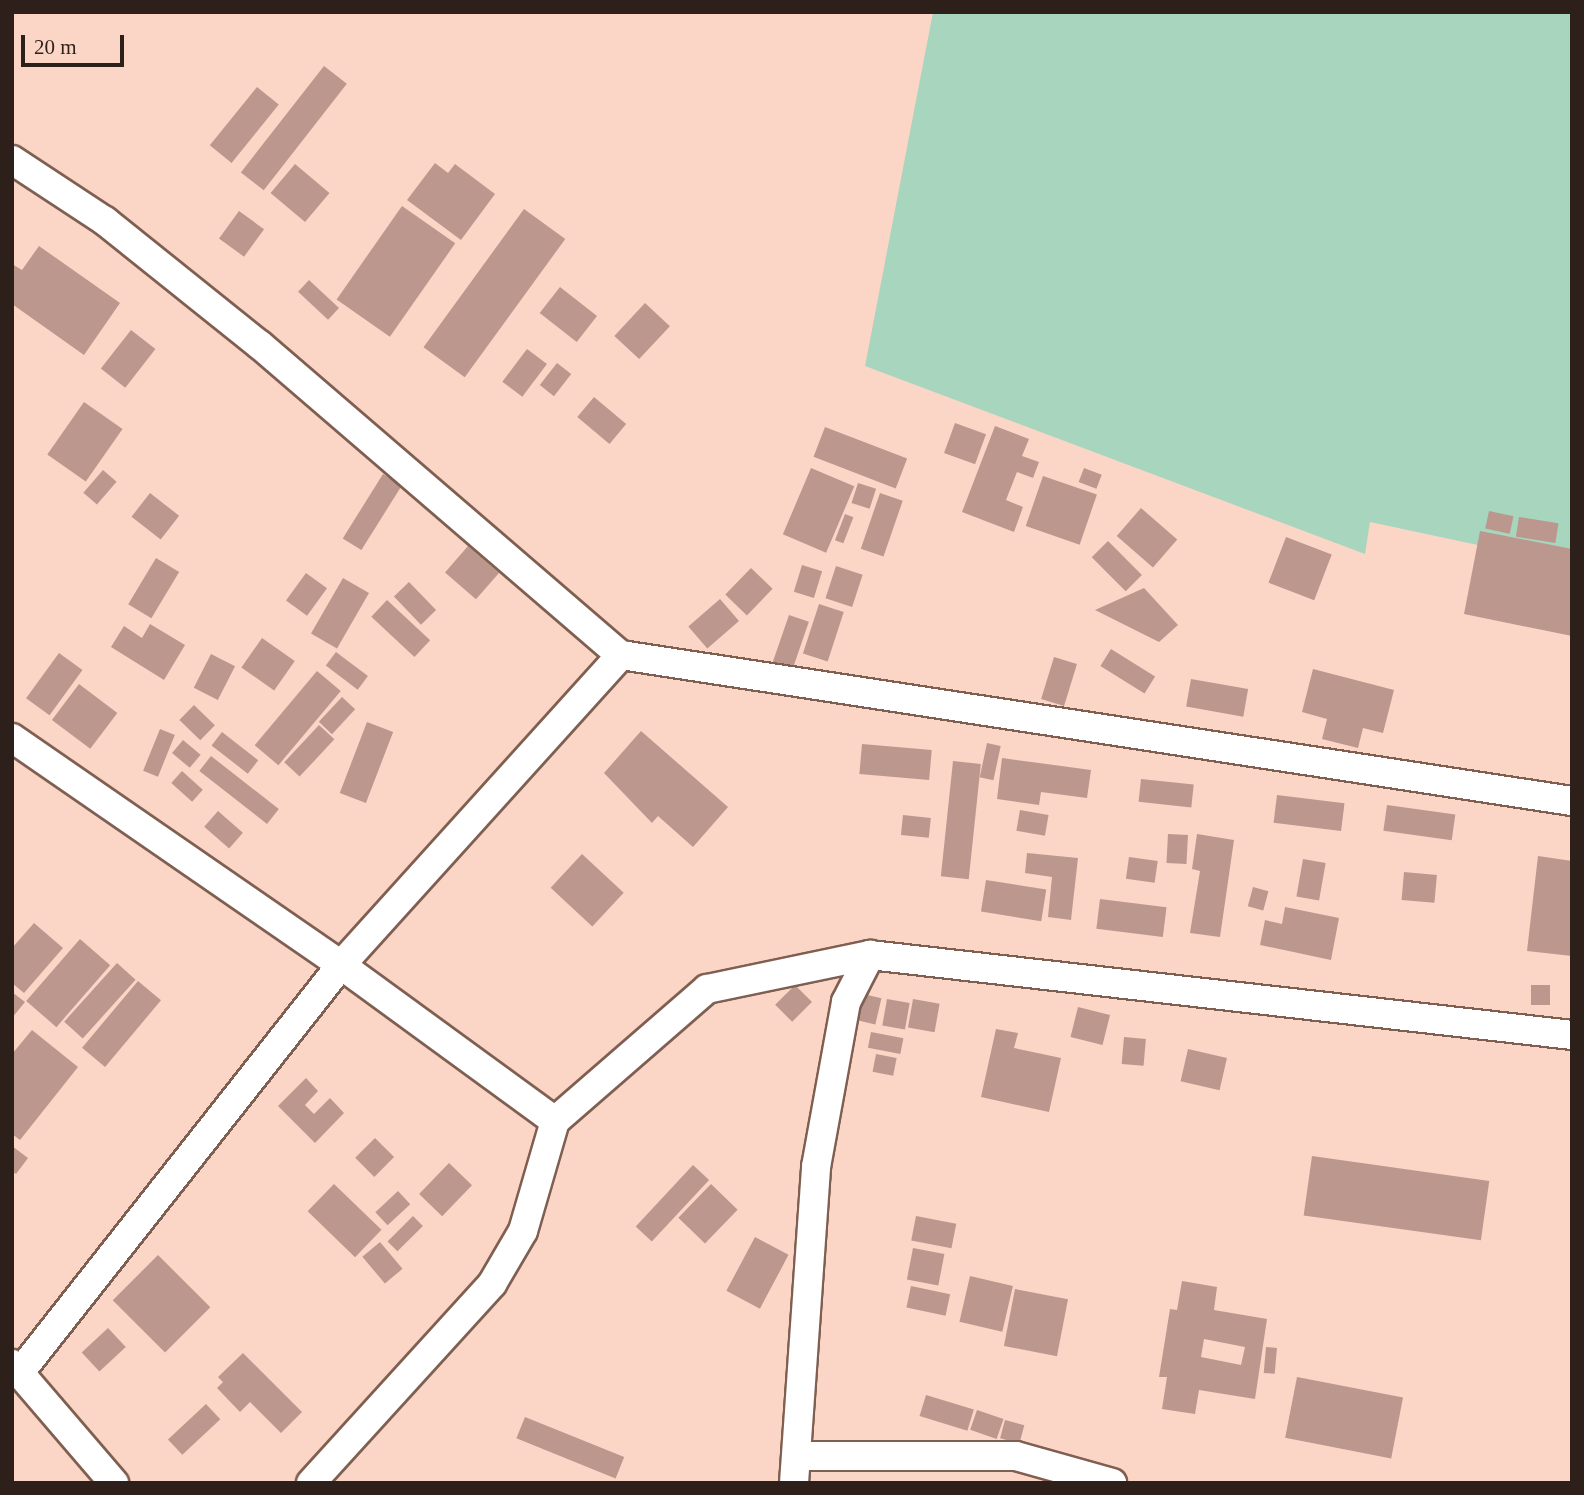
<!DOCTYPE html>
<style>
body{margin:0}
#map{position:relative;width:1584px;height:1495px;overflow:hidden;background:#fbd6c6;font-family:"Times New Roman",serif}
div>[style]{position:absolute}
.green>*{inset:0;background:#a7d5be}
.building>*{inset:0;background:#bc978e;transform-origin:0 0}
.roads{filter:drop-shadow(2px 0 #7f5f51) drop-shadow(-2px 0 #7f5f51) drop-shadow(0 2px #7f5f51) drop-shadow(0 -2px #7f5f51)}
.minor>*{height:28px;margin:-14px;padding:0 14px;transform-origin:14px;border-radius:14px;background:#fff}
span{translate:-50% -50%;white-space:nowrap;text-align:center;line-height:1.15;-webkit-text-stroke:5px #fbd6c6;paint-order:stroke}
.frame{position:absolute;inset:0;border:14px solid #2d1f1a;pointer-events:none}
.scale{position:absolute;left:21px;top:35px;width:103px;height:32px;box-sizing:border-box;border:4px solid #2d1f1a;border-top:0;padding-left:9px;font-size:21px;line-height:24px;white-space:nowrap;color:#2d1f1a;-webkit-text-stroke:5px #fbd6c6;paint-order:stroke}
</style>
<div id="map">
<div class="green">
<i style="clip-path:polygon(933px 12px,1572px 12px,1572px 565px,1370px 522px,1365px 554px,865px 366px)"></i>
</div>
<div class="building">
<i style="left:324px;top:66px;width:29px;height:135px;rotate:38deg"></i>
<i style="left:257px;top:87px;width:28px;height:75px;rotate:39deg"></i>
<i style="clip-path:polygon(435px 163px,448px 173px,455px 164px,495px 194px,461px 240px,407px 200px)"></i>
<i style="left:295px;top:164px;width:45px;height:38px;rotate:40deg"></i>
<i style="left:402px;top:206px;width:65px;height:114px;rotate:35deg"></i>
<i style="left:524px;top:209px;width:51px;height:171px;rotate:36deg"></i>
<i style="left:239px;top:211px;width:31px;height:34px;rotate:36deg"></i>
<i style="clip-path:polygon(39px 246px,120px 303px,84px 355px,12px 304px,12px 264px,22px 270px)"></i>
<i style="left:309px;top:280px;width:41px;height:16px;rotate:43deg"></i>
<i style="left:560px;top:287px;width:47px;height:33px;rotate:38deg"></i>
<i style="left:645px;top:303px;width:34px;height:45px;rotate:43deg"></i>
<i style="left:131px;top:330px;width:31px;height:49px;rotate:38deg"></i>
<i style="left:527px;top:349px;width:25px;height:41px;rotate:37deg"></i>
<i style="left:557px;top:363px;width:18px;height:28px;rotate:38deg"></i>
<i style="left:594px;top:397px;width:42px;height:26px;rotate:40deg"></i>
<i style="left:84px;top:402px;width:47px;height:64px;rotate:35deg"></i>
<i style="left:955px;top:423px;width:33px;height:32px;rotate:20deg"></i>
<i style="clip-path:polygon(995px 426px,1029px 439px,1022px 456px,1039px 462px,1033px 478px,1017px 472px,1006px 500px,1023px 507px,1014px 532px,962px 512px)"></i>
<i style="left:825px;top:427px;width:88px;height:32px;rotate:21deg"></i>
<i style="left:811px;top:468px;width:47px;height:72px;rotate:23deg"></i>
<i style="left:1084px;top:468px;width:19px;height:15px;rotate:21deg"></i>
<i style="left:103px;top:470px;width:18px;height:30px;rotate:41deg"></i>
<i style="left:383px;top:474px;width:22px;height:76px;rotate:32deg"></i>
<i style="left:1043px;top:476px;width:57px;height:53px;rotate:19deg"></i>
<i style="left:858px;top:483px;width:19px;height:21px;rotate:18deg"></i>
<i style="left:150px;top:493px;width:37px;height:30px;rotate:38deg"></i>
<i style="left:880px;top:493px;width:24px;height:59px;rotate:19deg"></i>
<i style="left:1141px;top:508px;width:48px;height:37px;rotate:41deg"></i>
<i style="left:1489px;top:511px;width:25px;height:18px;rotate:12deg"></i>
<i style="left:845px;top:514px;width:9px;height:28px;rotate:21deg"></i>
<i style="left:1519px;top:517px;width:40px;height:20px;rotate:9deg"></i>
<i style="clip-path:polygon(1480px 531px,1572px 549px,1572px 636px,1464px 614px)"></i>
<i style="left:1286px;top:537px;width:49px;height:49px;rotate:21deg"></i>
<i style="left:1108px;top:541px;width:48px;height:23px;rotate:45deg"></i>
<i style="left:468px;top:546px;width:41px;height:35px;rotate:41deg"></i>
<i style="left:156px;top:558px;width:27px;height:54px;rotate:31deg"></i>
<i style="left:802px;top:565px;width:21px;height:28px;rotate:17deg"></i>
<i style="left:836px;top:566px;width:28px;height:34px;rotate:18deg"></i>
<i style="left:751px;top:568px;width:30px;height:37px;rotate:44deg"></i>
<i style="left:306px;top:573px;width:26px;height:34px;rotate:36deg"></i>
<i style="left:343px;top:578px;width:30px;height:64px;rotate:30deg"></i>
<i style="left:409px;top:582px;width:39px;height:21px;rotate:46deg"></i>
<i style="clip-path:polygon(1144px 588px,1178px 625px,1159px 642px,1095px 610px)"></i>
<i style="left:720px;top:599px;width:29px;height:42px;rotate:49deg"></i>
<i style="left:387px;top:600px;width:59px;height:23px;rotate:43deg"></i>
<i style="left:819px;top:604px;width:26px;height:52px;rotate:18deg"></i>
<i style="left:789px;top:615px;width:21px;height:53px;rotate:19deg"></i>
<i style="clip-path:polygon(150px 624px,185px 645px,164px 680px,111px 647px,124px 626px,142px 638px)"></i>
<i style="left:262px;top:638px;width:40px;height:36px;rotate:35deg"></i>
<i style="left:1111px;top:649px;width:52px;height:20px;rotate:32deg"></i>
<i style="left:336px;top:652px;width:40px;height:17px;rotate:37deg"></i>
<i style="left:59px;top:653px;width:29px;height:56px;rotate:36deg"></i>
<i style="left:211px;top:654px;width:27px;height:38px;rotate:27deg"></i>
<i style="left:1054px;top:657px;width:24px;height:44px;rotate:17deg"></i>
<i style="clip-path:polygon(1313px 669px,1394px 690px,1383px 733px,1363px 728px,1358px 748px,1322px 739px,1327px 719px,1302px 712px)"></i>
<i style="left:317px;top:671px;width:31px;height:97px;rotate:40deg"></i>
<i style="left:1191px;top:679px;width:58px;height:28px;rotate:10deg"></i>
<i style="left:79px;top:684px;width:48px;height:45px;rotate:37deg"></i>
<i style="left:342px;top:697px;width:18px;height:34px;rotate:43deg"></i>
<i style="left:194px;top:705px;width:29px;height:21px;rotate:44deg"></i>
<i style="left:367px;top:722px;width:28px;height:76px;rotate:21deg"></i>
<i style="left:319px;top:725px;width:21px;height:51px;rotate:43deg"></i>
<i style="left:160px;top:729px;width:16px;height:45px;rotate:22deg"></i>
<i style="clip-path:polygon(641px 731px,728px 807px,693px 847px,658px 816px,652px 823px,604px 773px)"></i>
<i style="left:222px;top:732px;width:46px;height:17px;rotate:38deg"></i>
<i style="left:183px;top:740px;width:23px;height:17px;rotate:40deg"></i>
<i style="left:987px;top:743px;width:14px;height:35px;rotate:12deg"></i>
<i style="left:862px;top:744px;width:70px;height:30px;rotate:5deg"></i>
<i style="left:211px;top:756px;width:86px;height:19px;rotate:38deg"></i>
<i style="clip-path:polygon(1002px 758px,1091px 770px,1087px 798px,1041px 792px,1039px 805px,997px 799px)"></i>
<i style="left:953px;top:761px;width:28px;height:116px;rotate:6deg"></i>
<i style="left:182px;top:771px;width:28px;height:16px;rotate:42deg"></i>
<i style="left:1141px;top:779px;width:53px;height:23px;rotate:6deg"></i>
<i style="left:1277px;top:795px;width:68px;height:28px;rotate:7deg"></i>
<i style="left:1387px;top:805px;width:69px;height:26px;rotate:8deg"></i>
<i style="left:1020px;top:810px;width:29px;height:21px;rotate:10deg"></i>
<i style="left:218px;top:811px;width:33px;height:21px;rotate:41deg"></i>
<i style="left:903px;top:815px;width:28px;height:20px;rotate:6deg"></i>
<i style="left:1168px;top:834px;width:20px;height:29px;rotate:3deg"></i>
<i style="clip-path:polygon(1197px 834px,1234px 840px,1220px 937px,1190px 933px,1200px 871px,1192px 869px)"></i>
<i style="clip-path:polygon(1027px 853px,1078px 858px,1071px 920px,1048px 917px,1052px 877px,1025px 873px)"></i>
<i style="left:582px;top:854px;width:57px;height:46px;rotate:43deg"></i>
<i style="clip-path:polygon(1538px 856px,1572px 861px,1572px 956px,1527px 951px)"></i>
<i style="left:1129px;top:857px;width:29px;height:22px;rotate:8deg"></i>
<i style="left:1303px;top:859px;width:23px;height:38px;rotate:10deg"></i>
<i style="left:1404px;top:872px;width:33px;height:28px;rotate:5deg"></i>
<i style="left:986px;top:880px;width:61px;height:32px;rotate:9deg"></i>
<i style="left:1253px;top:887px;width:16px;height:20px;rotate:15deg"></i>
<i style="left:1100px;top:899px;width:67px;height:30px;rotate:7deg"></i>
<i style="clip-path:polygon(1285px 907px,1339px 918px,1331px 960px,1260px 945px,1265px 920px,1282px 924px)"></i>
<i style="clip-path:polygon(34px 923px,63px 948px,24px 993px,12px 983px,12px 948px)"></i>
<i style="left:80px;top:939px;width:40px;height:82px;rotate:41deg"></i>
<i style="left:117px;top:963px;width:25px;height:79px;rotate:42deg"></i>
<i style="left:138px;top:981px;width:30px;height:87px;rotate:40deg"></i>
<i style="left:795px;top:985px;width:24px;height:28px;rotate:45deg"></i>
<i style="left:1531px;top:985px;width:19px;height:20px"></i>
<i style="clip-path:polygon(12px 992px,25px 1002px,12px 1018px)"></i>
<i style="left:859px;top:993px;width:23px;height:27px;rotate:13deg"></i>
<i style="left:887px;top:999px;width:23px;height:27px;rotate:10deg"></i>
<i style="left:913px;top:999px;width:27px;height:29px;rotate:10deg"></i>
<i style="left:1078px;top:1007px;width:33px;height:31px;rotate:14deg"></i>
<i style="clip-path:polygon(996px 1029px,1018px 1033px,1014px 1048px,1061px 1058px,1049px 1112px,981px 1097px)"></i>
<i style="clip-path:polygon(32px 1030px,78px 1067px,20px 1140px,12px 1134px,12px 1054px)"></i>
<i style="left:871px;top:1032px;width:33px;height:16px;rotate:11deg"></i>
<i style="left:1124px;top:1037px;width:22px;height:27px;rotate:5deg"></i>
<i style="left:1188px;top:1049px;width:40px;height:33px;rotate:13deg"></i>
<i style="left:876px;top:1054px;width:21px;height:18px;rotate:11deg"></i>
<i style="clip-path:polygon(306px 1078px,318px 1091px,305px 1105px,314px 1114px,330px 1098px,344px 1113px,315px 1143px,278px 1106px)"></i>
<i style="left:375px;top:1138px;width:27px;height:28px;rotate:45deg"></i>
<i style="clip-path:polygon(12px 1146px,28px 1158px,16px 1174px,12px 1171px)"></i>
<i style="left:1312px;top:1156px;width:179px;height:60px;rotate:8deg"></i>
<i style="left:449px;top:1163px;width:32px;height:43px;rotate:44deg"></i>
<i style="left:693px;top:1165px;width:22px;height:84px;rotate:43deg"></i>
<i style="left:334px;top:1184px;width:66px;height:38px;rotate:44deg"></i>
<i style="left:711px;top:1184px;width:37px;height:47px;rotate:44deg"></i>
<i style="left:398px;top:1191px;width:18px;height:31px;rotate:47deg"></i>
<i style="left:413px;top:1216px;width:14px;height:36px;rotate:45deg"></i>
<i style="left:916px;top:1216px;width:41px;height:25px;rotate:11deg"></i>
<i style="left:755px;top:1237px;width:38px;height:61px;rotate:28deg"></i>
<i style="left:380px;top:1242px;width:35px;height:23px;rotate:50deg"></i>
<i style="left:913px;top:1248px;width:32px;height:32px;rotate:11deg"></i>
<i style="left:158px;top:1255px;width:74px;height:64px;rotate:45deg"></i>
<i style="left:970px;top:1276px;width:44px;height:47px;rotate:13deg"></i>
<i style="clip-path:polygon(evenodd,1182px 1281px,1217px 1287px,1214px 1310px,1267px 1319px,1255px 1399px,1199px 1390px,1195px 1414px,1162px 1409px,1167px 1377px,1159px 1377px,1170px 1309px,1177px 1310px,1182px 1281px,1204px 1339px,1245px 1347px,1241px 1365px,1201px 1357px,1204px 1339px)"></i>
<i style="left:911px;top:1286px;width:40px;height:22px;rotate:12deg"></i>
<i style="left:1015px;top:1289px;width:54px;height:58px;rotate:11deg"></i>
<i style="left:108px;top:1328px;width:26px;height:36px;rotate:47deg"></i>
<i style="left:1266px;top:1347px;width:11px;height:26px;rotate:5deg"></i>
<i style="clip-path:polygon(243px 1353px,302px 1412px,281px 1433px,250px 1402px,240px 1412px,217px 1388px,223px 1382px,218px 1377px)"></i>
<i style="left:1297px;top:1377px;width:108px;height:62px;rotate:11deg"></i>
<i style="left:926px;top:1395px;width:50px;height:22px;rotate:17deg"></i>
<i style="left:206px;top:1404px;width:21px;height:52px;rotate:47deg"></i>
<i style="left:977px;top:1410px;width:28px;height:21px;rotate:19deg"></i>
<i style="left:525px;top:1417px;width:107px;height:23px;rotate:22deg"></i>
<i style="left:1005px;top:1420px;width:20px;height:19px;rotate:15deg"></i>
</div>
<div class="roads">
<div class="minor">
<i style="left:12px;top:160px;width:111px;rotate:33.3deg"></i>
<i style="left:105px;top:221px;width:198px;rotate:38.7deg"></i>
<i style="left:260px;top:345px;width:476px;rotate:40.7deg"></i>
<i style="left:621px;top:655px;width:962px;rotate:8.73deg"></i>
<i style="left:12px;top:738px;width:400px;rotate:34.6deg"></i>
<i style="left:341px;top:965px;width:418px;rotate:-47.9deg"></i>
<i style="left:12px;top:1364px;width:157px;rotate:49.4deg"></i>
<i style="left:21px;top:1371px;width:517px;rotate:-51.76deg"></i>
<i style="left:341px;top:965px;width:265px;rotate:36.1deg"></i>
<i style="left:797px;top:1456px;width:219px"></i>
<i style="left:1016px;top:1456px;width:100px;rotate:15.7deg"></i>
<i style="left:311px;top:1483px;width:269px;rotate:-47.7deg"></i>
<i style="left:492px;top:1284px;width:61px;rotate:-59.7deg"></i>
<i style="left:523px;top:1231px;width:115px;rotate:-73.8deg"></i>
<i style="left:555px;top:1121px;width:201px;rotate:-41deg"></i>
<i style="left:707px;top:989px;width:167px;rotate:-11.8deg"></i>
<i style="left:794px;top:1483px;width:317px;rotate:-86deg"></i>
<i style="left:816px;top:1167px;width:168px;rotate:-79.7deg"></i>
<i style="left:846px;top:1002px;width:53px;rotate:-62.9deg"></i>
<i style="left:870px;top:955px;width:707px;rotate:6.5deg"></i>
</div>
</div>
<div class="frame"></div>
<div class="scale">20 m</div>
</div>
